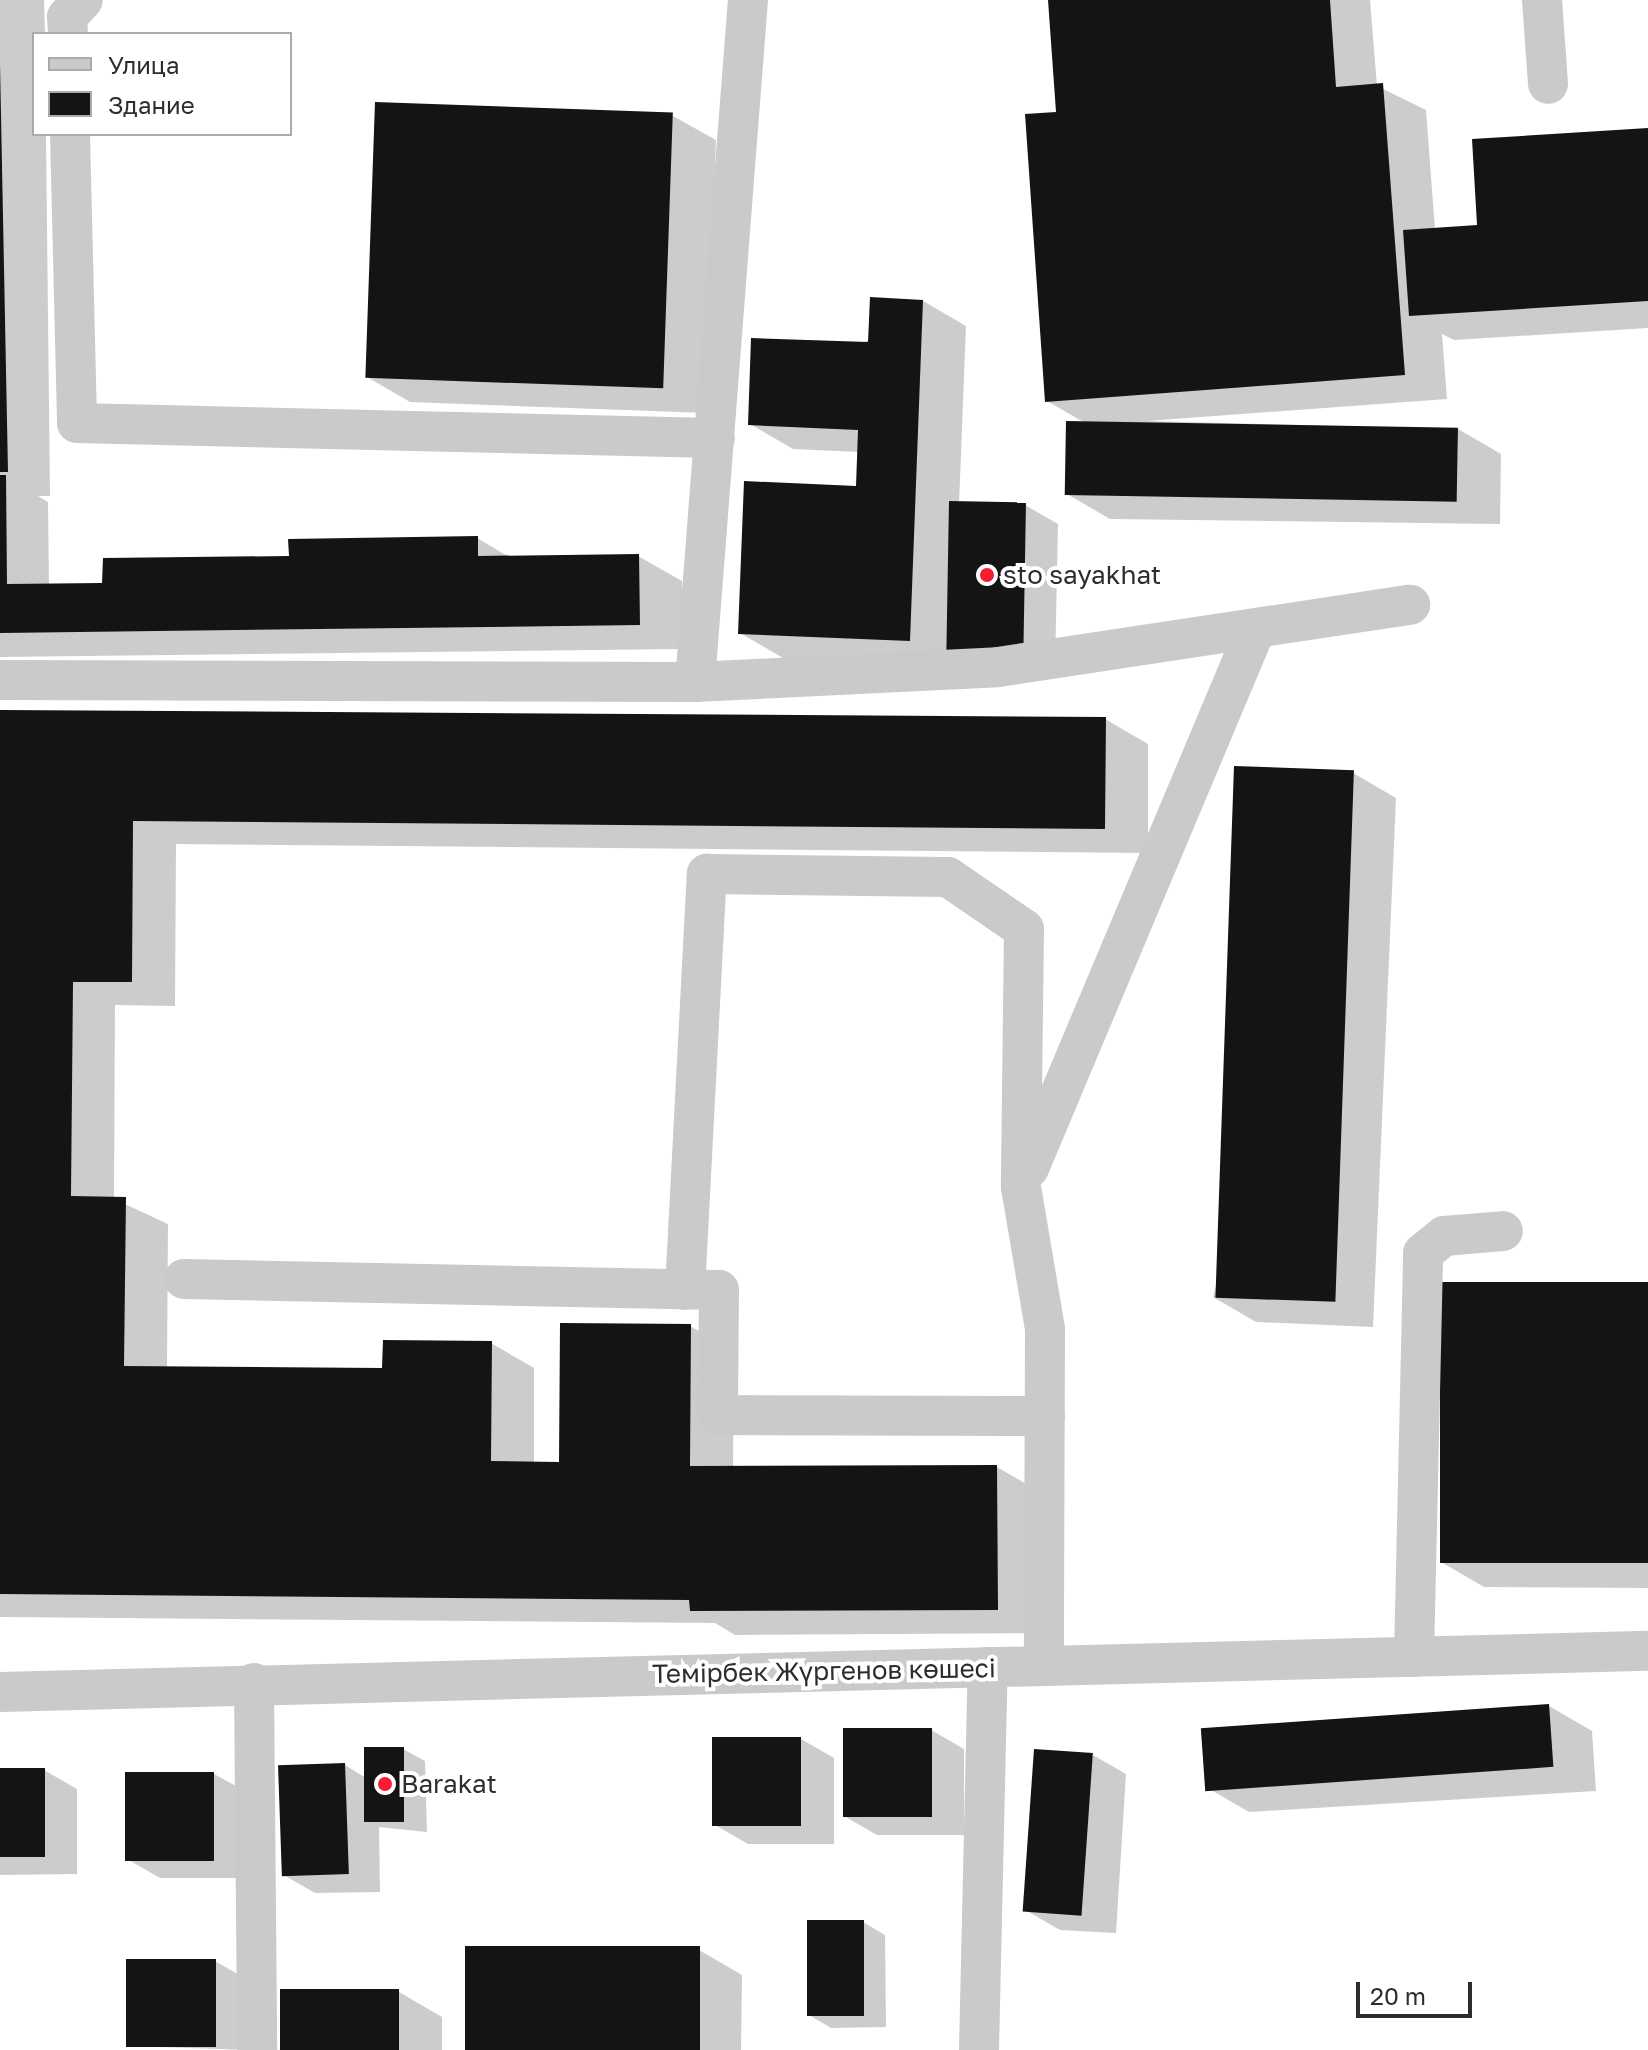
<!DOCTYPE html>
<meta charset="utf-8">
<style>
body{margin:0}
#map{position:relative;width:1648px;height:2050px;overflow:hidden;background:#fff;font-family:"Golos Text",sans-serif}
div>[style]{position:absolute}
.shadow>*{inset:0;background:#0003}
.building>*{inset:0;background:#141414;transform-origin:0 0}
.minor>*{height:40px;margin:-20px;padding:0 20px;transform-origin:20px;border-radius:20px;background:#cacaca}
.dots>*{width:22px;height:22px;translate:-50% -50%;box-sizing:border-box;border:4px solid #fff;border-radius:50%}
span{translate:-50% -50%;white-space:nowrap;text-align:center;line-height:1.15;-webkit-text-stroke:8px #fff;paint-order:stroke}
.poi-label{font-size:26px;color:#2d2d2d}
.left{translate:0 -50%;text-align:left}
.street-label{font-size:26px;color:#2d2d2d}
.legend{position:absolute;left:32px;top:32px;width:260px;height:104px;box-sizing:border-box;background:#fff;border:2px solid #ababab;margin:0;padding:10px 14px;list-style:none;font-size:24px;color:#2d2d2d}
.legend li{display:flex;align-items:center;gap:16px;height:40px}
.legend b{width:40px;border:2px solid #ababab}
.scale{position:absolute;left:1356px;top:1982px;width:116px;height:36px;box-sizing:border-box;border:4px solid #2d2d2d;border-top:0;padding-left:10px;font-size:24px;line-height:28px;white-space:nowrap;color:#2d2d2d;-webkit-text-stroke:6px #fff;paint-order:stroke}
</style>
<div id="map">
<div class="shadow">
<i style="clip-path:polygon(0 0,44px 0,45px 34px,34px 34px,34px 134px,46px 134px,50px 496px,38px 496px,48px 502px,49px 586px,104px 585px,477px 538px,511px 558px,638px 556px,682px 581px,683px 649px,0 657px)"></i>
<i style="clip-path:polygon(1050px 0,1370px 0,1377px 86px,1426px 110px,1435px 230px,1479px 227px,1648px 130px,1648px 328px,1454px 340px,1442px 334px,1447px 399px,1147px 421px,1458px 429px,1501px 454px,1500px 524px,1110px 519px,1067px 494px,1087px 424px,1047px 401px,1058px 113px)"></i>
<i style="clip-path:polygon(673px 116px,716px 140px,706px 413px,410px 402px,367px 377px)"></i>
<i style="clip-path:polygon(923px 301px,966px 326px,959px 504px,1025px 505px,1058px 524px,1055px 669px,783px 658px,740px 633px,858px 488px,859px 452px,793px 449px,750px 424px)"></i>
<i style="clip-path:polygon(0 712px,1105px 719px,1148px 744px,1148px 853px,176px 844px,175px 1006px,115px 1005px,114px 1199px,168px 1224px,167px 1368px,384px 1370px,491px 1343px,534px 1368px,534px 1464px,561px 1464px,690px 1326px,734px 1351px,733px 1468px,997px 1467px,1040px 1492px,1040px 1633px,735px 1635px,715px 1623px,0 1617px)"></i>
<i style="clip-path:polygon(1353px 773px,1396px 798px,1373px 1327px,1256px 1322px,1213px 1297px)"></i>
<i style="clip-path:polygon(1648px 1285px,1648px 1588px,1484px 1587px,1441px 1562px)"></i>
<i style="clip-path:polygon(1549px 1706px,1592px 1731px,1596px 1791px,1249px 1812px,1206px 1787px)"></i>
<i style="clip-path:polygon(931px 1730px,964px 1749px,964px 1835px,877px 1835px,844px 1816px)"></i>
<i style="clip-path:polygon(801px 1739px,834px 1758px,834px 1844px,748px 1844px,715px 1825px)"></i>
<i style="clip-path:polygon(403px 1749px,425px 1761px,427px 1832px,379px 1827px,380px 1892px,315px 1893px,282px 1874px,345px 1765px,366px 1778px)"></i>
<i style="clip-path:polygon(1093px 1755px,1126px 1774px,1116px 1933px,1060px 1930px,1027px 1911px)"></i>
<i style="clip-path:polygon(0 1770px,44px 1770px,77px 1789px,77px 1874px,0 1875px)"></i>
<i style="clip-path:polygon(214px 1774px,247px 1792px,247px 1878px,160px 1878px,127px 1859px)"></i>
<i style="clip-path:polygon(863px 1922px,885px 1935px,886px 2027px,831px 2028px,809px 2015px)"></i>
<i style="clip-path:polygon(699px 1950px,742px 1975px,741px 2050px,466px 2050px)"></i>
<i style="clip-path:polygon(215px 1961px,248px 1980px,248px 2050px,129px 2046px)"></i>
<i style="clip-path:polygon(399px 1992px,442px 2017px,442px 2050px,281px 2050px)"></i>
</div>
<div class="building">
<i style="clip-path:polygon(1048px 0,1330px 0,1336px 87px,1383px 83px,1405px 375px,1045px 402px,1025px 114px,1056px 112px)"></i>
<i style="clip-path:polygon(0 64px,8px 472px,0 472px)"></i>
<i style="left:375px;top:102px;width:298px;height:276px;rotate:2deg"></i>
<i style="clip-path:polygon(1648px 128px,1648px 301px,1409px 316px,1403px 230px,1477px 225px,1472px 139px)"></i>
<i style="clip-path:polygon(870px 297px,923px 300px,910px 641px,738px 634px,744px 481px,856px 486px,858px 430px,748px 425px,751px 338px,868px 342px)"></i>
<i style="left:1066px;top:421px;width:392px;height:74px;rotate:1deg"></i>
<i style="clip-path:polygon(0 475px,6px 475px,7px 584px,102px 583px,103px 558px,289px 556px,288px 539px,478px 536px,478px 556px,639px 554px,640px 625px,0 633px)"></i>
<i style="left:949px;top:501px;width:77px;height:149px;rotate:1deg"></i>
<i style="clip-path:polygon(0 710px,1106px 717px,1105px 829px,133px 821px,132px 982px,73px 982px,71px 1196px,126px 1197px,124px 1366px,382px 1368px,383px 1340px,492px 1341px,491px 1461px,559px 1462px,560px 1323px,691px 1324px,690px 1466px,997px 1465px,998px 1610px,690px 1611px,689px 1600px,0 1594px)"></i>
<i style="left:1234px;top:766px;width:120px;height:532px;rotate:2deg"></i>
<i style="left:1440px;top:1282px;width:208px;height:281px"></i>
<i style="left:1549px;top:1704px;width:63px;height:349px;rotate:86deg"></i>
<i style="left:843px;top:1728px;width:89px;height:89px"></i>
<i style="left:712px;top:1737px;width:89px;height:89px"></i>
<i style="left:364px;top:1747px;width:40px;height:75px"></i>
<i style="left:1034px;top:1749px;width:59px;height:163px;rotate:4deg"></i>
<i style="left:345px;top:1763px;width:111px;height:67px;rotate:88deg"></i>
<i style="left:0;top:1768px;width:45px;height:89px"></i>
<i style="left:125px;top:1772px;width:89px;height:89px"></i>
<i style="left:807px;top:1920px;width:57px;height:96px"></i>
<i style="left:465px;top:1946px;width:235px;height:104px"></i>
<i style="left:126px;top:1959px;width:90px;height:88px"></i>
<i style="left:280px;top:1989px;width:119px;height:61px"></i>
</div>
<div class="minor">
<i style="left:1542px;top:0;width:84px;rotate:85.9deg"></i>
<i style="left:68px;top:34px;width:17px;rotate:-93deg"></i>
<i style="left:67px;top:17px;width:23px;rotate:-47deg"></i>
<i style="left:70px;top:134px;width:289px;rotate:88.6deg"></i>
<i style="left:77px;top:423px;width:638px;rotate:1.35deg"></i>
<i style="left:0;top:680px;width:695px;rotate:0.16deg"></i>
<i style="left:695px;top:682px;width:303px;rotate:-2.8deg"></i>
<i style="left:998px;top:667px;width:417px;rotate:-8.6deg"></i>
<i style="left:695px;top:682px;width:684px;rotate:-85.56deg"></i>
<i style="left:1029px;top:1168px;width:580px;rotate:-67.19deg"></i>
<i style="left:184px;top:1279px;width:535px;rotate:1.18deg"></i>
<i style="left:719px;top:1290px;width:125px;rotate:90.5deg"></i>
<i style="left:718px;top:1415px;width:327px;rotate:0.2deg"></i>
<i style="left:685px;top:1290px;width:417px;rotate:-87deg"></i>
<i style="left:707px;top:874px;width:241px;rotate:0.7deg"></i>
<i style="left:948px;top:877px;width:92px;rotate:34.4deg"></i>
<i style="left:1024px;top:929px;width:258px;rotate:90.7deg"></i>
<i style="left:1021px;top:1187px;width:144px;rotate:80.4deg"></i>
<i style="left:1045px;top:1329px;width:337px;rotate:90.2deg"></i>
<i style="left:1414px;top:1657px;width:404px;rotate:-88.7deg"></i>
<i style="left:1423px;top:1253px;width:27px;rotate:-39deg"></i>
<i style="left:1444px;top:1236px;width:59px;rotate:-4.8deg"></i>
<i style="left:254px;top:1683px;width:367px;rotate:89.5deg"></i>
<i style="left:0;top:1692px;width:1649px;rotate:-1.43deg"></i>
<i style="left:979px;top:2050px;width:383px;rotate:-88.7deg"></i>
</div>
<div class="dots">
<i style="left:987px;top:575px;background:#f61d32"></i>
<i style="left:385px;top:1784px;background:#f61d32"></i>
</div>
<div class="poi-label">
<span class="left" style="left:1003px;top:575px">sto sayakhat</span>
<span class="left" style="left:401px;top:1784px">Barakat</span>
</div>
<div class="street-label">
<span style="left:824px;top:1671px;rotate:-1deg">Темірбек Жүргенов көшесі</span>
</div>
<ul class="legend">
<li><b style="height:10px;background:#cacaca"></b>Улица</li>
<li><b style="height:22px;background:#141414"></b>Здание</li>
</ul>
<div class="scale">20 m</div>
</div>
